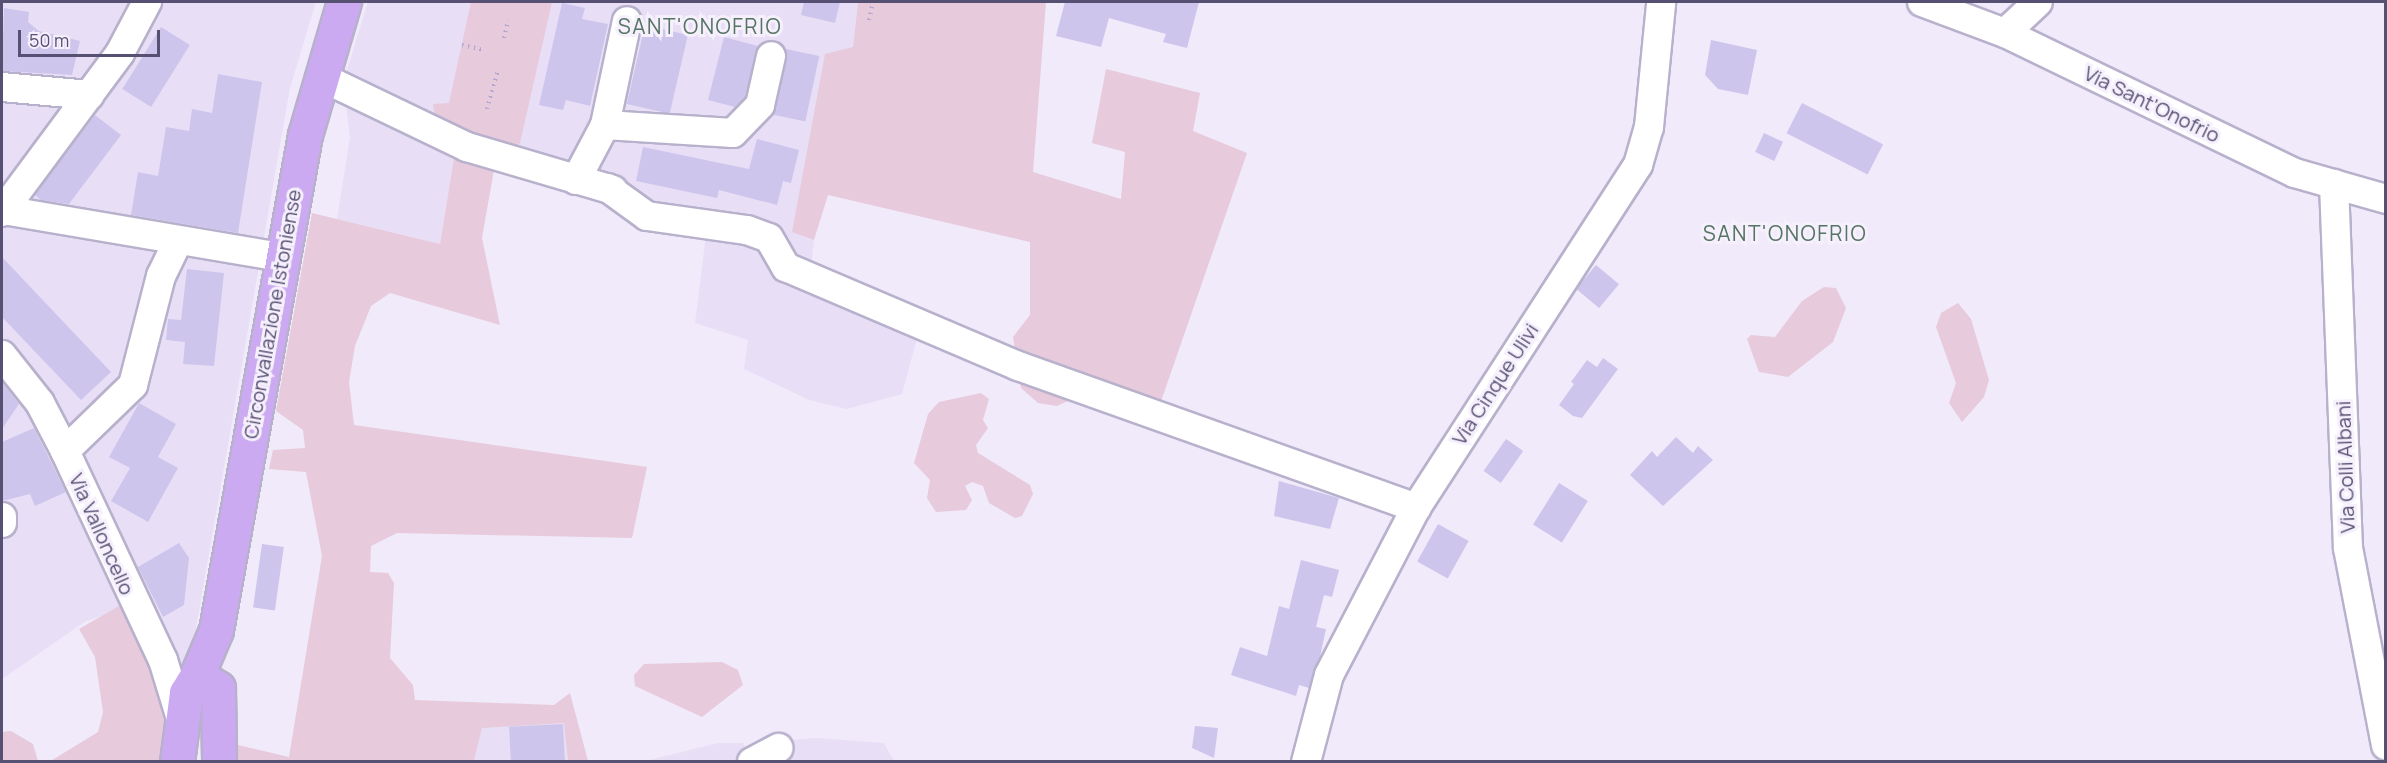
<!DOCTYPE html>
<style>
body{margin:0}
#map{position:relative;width:2387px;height:763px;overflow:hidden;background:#f1eafa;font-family:Manrope,sans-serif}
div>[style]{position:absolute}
.residential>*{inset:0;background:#e8dff6}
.green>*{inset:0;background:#e7cadb}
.building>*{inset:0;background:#cec5ed;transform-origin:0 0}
.path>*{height:4px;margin-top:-2px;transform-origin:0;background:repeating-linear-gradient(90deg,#b1a7d2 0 1.5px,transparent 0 6px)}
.roads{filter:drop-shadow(2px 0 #b8b1cc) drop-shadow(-2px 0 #b8b1cc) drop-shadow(0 2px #b8b1cc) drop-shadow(0 -2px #b8b1cc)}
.minor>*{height:28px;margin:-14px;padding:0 14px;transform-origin:14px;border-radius:14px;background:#fff}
.major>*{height:33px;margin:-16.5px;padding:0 16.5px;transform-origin:16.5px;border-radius:16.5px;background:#cbaaf2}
span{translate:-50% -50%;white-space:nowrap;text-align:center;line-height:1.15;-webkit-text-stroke:6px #f6f0fd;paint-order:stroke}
.street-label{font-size:20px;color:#565073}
.neighbourhood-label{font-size:21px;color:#567464;letter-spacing:1.5px}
.frame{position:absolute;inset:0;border:3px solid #565073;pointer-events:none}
.scale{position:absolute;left:18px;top:30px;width:142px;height:27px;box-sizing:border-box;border:3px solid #565073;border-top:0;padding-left:8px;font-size:18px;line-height:21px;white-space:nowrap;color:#565073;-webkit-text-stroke:4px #f6f0fd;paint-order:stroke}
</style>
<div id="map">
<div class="residential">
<i style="clip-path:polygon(2px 2px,316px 2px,290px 88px,191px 657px,165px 705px,108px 614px,86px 621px,2px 679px)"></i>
<i style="clip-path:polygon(368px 2px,858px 2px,853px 47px,792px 231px,814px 240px,811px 268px,922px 320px,902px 394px,847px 409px,809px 400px,744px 369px,748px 340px,695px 323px,706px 235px,608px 197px,455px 152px,440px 244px,337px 219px,350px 137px,345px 98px,339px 96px)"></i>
<i style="clip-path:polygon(565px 723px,568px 761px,474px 762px,482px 727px)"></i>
<i style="clip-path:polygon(816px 738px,884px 743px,894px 761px,642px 762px,718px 743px,743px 743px,746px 750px,776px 741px)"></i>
</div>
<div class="green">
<i style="clip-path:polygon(471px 2px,552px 2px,520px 143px,511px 154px,436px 124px,433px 104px,449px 103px)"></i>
<i style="clip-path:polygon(858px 2px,1046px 2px,1033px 172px,1121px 199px,1125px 152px,1092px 143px,1106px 69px,1200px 93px,1193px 131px,1247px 153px,1158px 410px,1072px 399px,1057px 406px,1038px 403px,1021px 388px,1013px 337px,1030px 315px,1030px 242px,828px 195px,814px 240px,792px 232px,825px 54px,853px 47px)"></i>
<i style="clip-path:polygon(455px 152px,495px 164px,482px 238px,500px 325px,390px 293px,371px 306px,355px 346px,349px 382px,354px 425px,647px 467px,632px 538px,397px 533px,371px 546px,370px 572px,388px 573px,394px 583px,390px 658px,413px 685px,415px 700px,554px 705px,570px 693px,588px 761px,568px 761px,564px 723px,482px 728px,474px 761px,237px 761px,230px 743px,289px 757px,322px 556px,306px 472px,269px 469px,273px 450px,305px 448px,303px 430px,276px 411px,312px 213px,440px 244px)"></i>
<i style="clip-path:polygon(1824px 287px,1836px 288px,1846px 308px,1833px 342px,1788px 377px,1759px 372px,1747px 339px,1751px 335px,1775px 337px,1802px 301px)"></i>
<i style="clip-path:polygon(1958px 303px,1971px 319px,1989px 380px,1984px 397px,1962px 422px,1949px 403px,1956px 383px,1936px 327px,1941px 313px)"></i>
<i style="clip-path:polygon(981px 393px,989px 399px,983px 420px,988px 428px,976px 445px,978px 453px,1030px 485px,1033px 494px,1022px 516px,1015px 518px,989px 503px,983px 486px,972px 482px,965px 486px,972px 500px,966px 510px,936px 512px,927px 498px,930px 480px,914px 463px,928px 414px,939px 402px)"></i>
<i style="clip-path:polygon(119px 606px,141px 635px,165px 705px,166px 761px,49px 762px,98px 732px,103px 712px,95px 657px,79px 629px)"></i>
<i style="clip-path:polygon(722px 662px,738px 670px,743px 685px,702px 717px,635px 686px,634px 675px,644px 664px)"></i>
<i style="clip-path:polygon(11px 731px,33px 744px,38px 761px,2px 761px,2px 732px)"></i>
</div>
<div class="building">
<i style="clip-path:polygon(804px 2px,840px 2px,835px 23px,801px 15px)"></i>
<i style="clip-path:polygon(1065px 2px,1199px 2px,1187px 48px,1163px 42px,1166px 34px,1109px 18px,1101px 47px,1056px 36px)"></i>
<i style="clip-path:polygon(562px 3px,585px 8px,582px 19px,608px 24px,590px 106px,566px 100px,563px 110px,539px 105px)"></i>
<i style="clip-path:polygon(4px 8px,29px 12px,28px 22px,39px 31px,80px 41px,72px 75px,2px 71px)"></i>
<i style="left:645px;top:25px;width:44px;height:81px;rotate:13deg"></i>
<i style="left:161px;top:27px;width:34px;height:73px;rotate:32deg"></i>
<i style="clip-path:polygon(724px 37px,758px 46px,745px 97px,735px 107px,708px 100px)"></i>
<i style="clip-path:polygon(1711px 40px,1757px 50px,1748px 95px,1718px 89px,1705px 75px)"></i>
<i style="left:786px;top:49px;width:34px;height:67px;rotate:12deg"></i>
<i style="clip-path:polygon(218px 74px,262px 82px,238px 233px,131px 215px,138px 172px,158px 176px,166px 127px,189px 131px,192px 109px,212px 113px)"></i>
<i style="left:1802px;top:103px;width:91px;height:34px;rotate:27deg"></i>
<i style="clip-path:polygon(95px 115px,121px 135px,69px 204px,41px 200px,35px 195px)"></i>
<i style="left:1764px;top:133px;width:21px;height:21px;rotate:25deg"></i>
<i style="clip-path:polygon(757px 139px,799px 150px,791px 183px,783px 181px,777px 205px,719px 190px,717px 198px,636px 181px,643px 147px,749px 169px)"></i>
<i style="clip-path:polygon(2px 257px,111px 372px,81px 400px,2px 317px)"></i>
<i style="left:1596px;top:265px;width:30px;height:31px;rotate:40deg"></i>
<i style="clip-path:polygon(187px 269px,224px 273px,214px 366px,183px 364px,185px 342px,166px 340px,168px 319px,181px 320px)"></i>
<i style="clip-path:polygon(1603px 358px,1618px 369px,1582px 418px,1573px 416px,1559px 405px,1574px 384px,1571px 382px,1587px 360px,1597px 367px)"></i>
<i style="clip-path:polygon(2px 382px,19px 404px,2px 429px)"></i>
<i style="clip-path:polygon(139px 403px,176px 424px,158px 457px,178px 468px,148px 522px,111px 501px,130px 468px,109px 457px)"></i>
<i style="clip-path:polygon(34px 428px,66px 492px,35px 506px,30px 494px,2px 501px,2px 442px)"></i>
<i style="clip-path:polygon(1676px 437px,1693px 453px,1698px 446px,1713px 460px,1663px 506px,1630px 475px,1652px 451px,1657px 457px)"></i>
<i style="left:1506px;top:439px;width:21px;height:39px;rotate:35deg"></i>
<i style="clip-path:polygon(1279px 481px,1339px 498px,1330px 529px,1274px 516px)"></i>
<i style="left:1559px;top:483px;width:34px;height:49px;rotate:32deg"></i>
<i style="left:1438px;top:524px;width:35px;height:43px;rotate:29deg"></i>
<i style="clip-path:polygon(179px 543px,189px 558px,184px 605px,163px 617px,138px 567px)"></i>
<i style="left:262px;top:544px;width:22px;height:64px;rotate:8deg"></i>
<i style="clip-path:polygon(1301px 560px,1339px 570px,1332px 597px,1324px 595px,1316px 627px,1326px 629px,1320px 657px,1309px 688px,1299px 685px,1296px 696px,1231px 675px,1240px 647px,1267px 656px,1279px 606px,1289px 609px)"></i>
<i style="left:563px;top:724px;width:38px;height:54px;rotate:87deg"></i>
<i style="clip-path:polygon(1195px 726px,1218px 728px,1214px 758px,1192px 748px)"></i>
</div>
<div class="path">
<i style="left:869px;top:20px;width:18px;rotate:-77deg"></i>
<i style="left:504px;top:38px;width:18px;rotate:-77deg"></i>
<i style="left:462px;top:45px;width:23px;rotate:13deg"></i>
<i style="left:487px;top:109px;width:41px;rotate:-74.2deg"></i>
</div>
<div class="roads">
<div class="minor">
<i style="left:1922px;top:2px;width:89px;rotate:20.5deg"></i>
<i style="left:2005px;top:33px;width:322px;rotate:25.8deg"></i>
<i style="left:2295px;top:173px;width:95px;rotate:15.9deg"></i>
<i style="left:2005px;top:33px;width:45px;rotate:-43.2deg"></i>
<i style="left:321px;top:77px;width:162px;rotate:25.6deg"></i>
<i style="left:467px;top:147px;width:152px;rotate:16.4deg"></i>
<i style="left:2px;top:87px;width:88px;rotate:5.2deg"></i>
<i style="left:605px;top:125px;width:106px;rotate:-78.1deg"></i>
<i style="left:576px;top:180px;width:62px;rotate:-62.2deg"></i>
<i style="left:605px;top:125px;width:128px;rotate:3.6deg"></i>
<i style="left:733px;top:133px;width:39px;rotate:-46deg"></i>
<i style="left:760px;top:105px;width:50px;rotate:-77.3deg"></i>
<i style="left:2334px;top:184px;width:364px;rotate:87.8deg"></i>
<i style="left:2348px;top:548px;width:201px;rotate:79.1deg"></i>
<i style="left:608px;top:188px;width:48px;rotate:35.7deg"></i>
<i style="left:647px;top:216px;width:101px;rotate:8deg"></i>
<i style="left:747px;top:230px;width:23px;rotate:20deg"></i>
<i style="left:769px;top:238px;width:34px;rotate:60deg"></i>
<i style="left:786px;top:267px;width:252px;rotate:23.1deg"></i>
<i style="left:1018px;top:366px;width:423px;rotate:19.6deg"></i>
<i style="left:3px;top:210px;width:281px;rotate:9.6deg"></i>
<i style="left:2px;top:212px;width:198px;rotate:-53.4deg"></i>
<i style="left:120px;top:53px;width:58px;rotate:-62.1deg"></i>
<i style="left:2px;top:355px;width:61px;rotate:51.6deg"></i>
<i style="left:40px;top:403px;width:54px;rotate:62.5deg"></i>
<i style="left:65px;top:451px;width:231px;rotate:64.9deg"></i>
<i style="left:163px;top:660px;width:65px;rotate:73deg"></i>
<i style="left:65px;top:451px;width:95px;rotate:-44.1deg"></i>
<i style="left:133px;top:385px;width:113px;rotate:-75.6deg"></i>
<i style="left:161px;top:276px;width:37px;rotate:-64deg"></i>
<i style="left:2px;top:517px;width:6px;rotate:90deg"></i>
<i style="left:752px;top:762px;width:30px;rotate:-28deg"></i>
<i style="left:1306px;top:762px;width:90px;rotate:-75.2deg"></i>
<i style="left:1329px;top:675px;width:188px;rotate:-62.5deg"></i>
<i style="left:1416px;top:508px;width:409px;rotate:-57.1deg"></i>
<i style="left:1638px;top:165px;width:40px;rotate:-74deg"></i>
<i style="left:1649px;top:127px;width:124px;rotate:-84.4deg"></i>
</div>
<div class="major">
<i style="left:197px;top:675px;width:49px;rotate:-67.1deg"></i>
<i style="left:216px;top:630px;width:503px;rotate:-79.81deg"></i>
<i style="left:305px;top:135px;width:139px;rotate:-73.7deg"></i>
<i style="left:177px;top:762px;width:70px;rotate:-82.6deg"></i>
<i style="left:186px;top:693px;width:21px;rotate:-59deg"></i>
<i style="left:197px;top:675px;width:25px;rotate:32deg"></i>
<i style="left:218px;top:688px;width:74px;rotate:89.2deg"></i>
</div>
</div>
<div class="street-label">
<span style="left:2152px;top:104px;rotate:26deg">Via Sant'Onofrio</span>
<span style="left:272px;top:314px;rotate:-80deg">Circonvallazione Istoniense</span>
<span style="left:1495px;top:384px;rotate:-57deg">Via Cinque Ulivi</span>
<span style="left:2345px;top:467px;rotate:-92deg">Via Colli Albani</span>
<span style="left:102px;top:534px;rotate:66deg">Via Valloncello</span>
</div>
<div class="neighbourhood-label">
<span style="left:700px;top:26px">SANT'ONOFRIO</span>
<span style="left:1785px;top:233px">SANT'ONOFRIO</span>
</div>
<div class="frame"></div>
<div class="scale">50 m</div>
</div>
